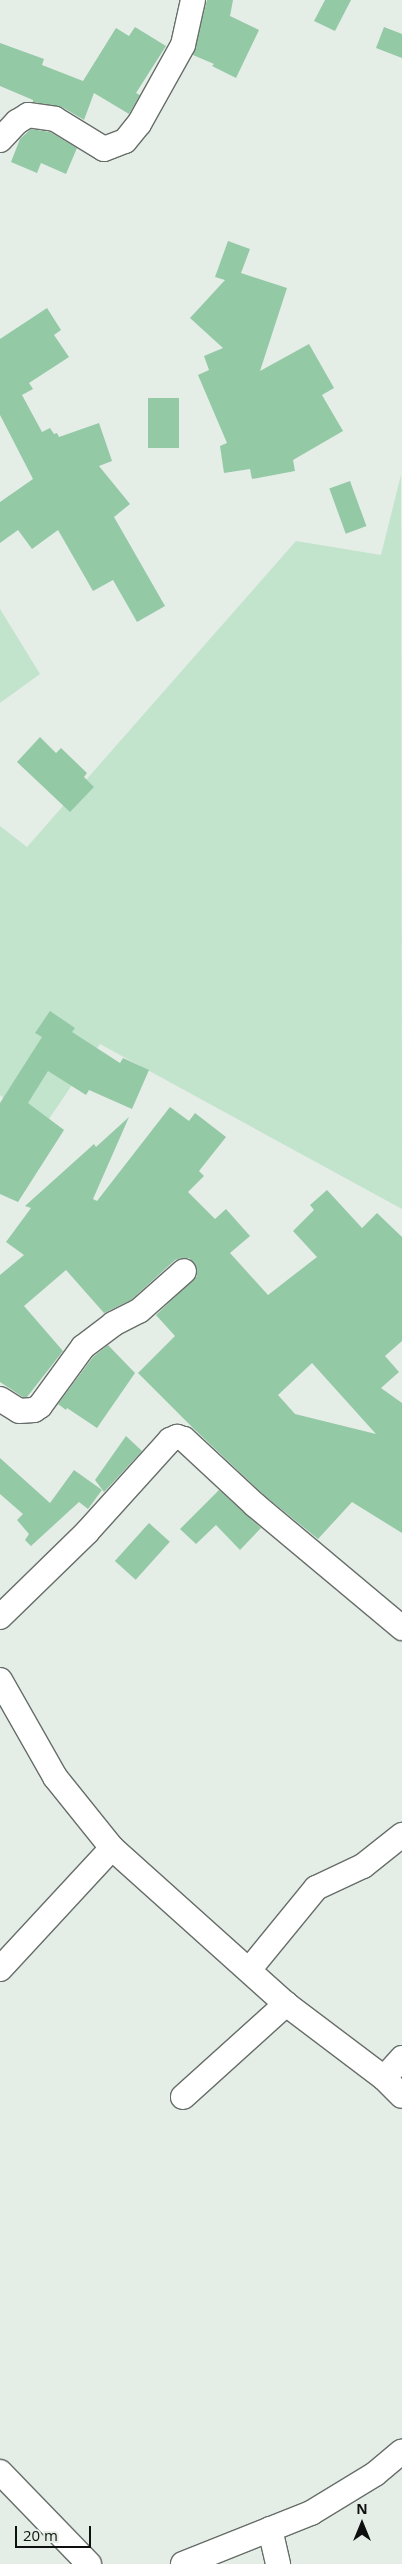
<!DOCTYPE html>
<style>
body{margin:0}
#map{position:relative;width:402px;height:2564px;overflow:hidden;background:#e5ede7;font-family:"Open Sans",sans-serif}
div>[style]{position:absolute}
.green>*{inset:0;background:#c2e3cc}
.building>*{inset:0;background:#94c9a6;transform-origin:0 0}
.roads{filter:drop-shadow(1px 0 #676e69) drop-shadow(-1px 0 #676e69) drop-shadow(0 1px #676e69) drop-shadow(0 -1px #676e69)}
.street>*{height:24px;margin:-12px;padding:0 12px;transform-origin:12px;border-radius:12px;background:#fff}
span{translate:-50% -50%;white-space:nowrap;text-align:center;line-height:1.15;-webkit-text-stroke:4.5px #e5ede7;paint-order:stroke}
.north{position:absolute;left:337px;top:2499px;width:50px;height:50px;-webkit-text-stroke:4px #e5ede7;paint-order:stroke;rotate:0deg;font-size:14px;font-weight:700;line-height:20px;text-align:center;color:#0d100e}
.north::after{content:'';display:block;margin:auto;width:18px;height:22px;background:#0d100e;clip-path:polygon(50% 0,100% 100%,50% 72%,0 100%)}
.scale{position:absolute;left:15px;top:2526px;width:76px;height:22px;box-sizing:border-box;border:2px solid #0d100e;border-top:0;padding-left:6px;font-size:15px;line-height:18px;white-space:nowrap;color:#0d100e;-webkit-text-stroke:4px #e5ede7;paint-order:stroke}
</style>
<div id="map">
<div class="green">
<i style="clip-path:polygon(401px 475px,402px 1209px,100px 1044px,40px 1132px,0 1095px,0 826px,27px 847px,296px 541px,381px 555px)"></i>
<i style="clip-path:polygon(0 609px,40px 674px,0 703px)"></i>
</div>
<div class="building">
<i style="clip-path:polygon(207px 0,233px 0,230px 16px,259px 30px,236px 78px,212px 66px,214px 64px,193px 55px)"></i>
<i style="clip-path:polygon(325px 0,351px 0,335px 31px,314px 21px)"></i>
<i style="clip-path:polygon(135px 27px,166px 46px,136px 93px,140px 95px,129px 114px,94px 93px,84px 120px,62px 107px,33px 102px,33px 100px,0 86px,0 43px,44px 59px,42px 65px,83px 81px,116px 28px,129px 36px)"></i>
<i style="clip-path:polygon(384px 27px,402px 34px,402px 58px,376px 48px)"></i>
<i style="clip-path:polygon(31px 129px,50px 132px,77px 148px,66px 174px,41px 163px,37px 173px,11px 162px,20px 139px)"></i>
<i style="clip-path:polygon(228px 241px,250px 249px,241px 273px,287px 288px,260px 371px,309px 344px,334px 388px,322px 395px,343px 431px,293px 460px,295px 471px,252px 479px,250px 469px,224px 473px,220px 446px,227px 443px,198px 375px,209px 370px,204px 356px,223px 348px,190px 318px,225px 280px,215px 277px)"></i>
<i style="clip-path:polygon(47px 308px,61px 330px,54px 335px,69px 357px,29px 383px,33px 389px,22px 395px,42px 432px,50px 428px,54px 434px,57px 433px,59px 437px,99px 423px,112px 461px,99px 466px,130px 504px,114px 517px,165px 606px,137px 622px,113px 580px,93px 591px,58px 530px,32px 549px,18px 530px,0 543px,0 502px,33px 479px,0 415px,0 339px)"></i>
<i style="left:148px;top:398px;width:31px;height:50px"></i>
<i style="left:350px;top:481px;width:48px;height:22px;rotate:70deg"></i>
<i style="clip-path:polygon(40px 737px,56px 753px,61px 748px,87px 773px,84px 777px,94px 787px,70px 812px,17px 762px)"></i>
<i style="clip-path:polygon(50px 1011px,75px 1028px,72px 1032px,120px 1063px,123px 1058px,149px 1070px,132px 1109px,89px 1090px,86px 1095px,48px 1071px,28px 1103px,64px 1130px,18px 1202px,0 1194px,0 1103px,42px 1037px,35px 1033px)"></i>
<i style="clip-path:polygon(evenodd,170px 1107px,189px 1121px,195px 1113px,226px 1137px,199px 1171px,204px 1176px,188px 1192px,215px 1219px,226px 1209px,250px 1236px,230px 1253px,268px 1295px,317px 1257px,293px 1231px,314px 1210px,310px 1205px,327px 1190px,362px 1228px,377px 1213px,402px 1237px,402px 1341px,385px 1356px,399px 1372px,381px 1388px,402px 1403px,402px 1533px,352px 1502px,318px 1539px,264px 1495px,193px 1428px,138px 1373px,175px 1336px,156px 1315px,197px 1276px,197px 1268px,189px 1258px,182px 1258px,175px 1260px,131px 1300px,104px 1313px,66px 1270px,24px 1306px,63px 1351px,27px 1397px,23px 1397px,0 1382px,0 1275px,24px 1255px,6px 1242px,31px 1208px,25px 1206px,94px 1144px,96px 1147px,129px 1117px,93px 1199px,97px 1201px,170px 1107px,312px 1363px,376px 1434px,295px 1414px,278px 1395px,312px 1363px)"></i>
<i style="clip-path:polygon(108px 1345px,135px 1373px,97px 1428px,67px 1408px,66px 1410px,58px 1404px,93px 1357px)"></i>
<i style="clip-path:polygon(126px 1436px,142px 1451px,104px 1492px,95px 1480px)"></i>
<i style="clip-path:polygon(0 1458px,50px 1503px,74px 1470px,102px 1490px,88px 1509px,79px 1502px,31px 1546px,25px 1540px,29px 1534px,17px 1520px,23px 1514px,0 1494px)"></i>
<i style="clip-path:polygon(219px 1490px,261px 1528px,240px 1550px,216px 1525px,196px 1544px,180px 1529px)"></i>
<i style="left:149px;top:1523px;width:28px;height:51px;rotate:42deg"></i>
</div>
<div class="roads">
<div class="street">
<i style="left:0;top:140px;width:25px;rotate:-47deg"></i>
<i style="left:17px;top:122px;width:13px;rotate:-32deg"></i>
<i style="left:28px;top:115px;width:27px;rotate:8deg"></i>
<i style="left:55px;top:119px;width:57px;rotate:31.5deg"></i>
<i style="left:104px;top:149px;width:22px;rotate:-21deg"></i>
<i style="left:125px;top:141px;width:22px;rotate:-51deg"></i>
<i style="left:139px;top:124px;width:90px;rotate:-60.9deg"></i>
<i style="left:183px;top:45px;width:46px;rotate:-77.5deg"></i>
<i style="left:0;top:1399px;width:22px;rotate:32deg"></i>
<i style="left:19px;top:1411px;width:15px;rotate:-4deg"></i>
<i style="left:34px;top:1410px;width:7px;rotate:-34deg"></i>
<i style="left:40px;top:1406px;width:73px;rotate:-53.9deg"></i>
<i style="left:83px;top:1347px;width:38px;rotate:-37deg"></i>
<i style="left:113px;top:1324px;width:29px;rotate:-27deg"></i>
<i style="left:139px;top:1311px;width:60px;rotate:-41.6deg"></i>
<i style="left:0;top:1617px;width:122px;rotate:-44.3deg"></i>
<i style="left:87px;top:1532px;width:124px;rotate:-47.9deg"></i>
<i style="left:170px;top:1440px;width:8px;rotate:-23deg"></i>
<i style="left:177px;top:1437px;width:7px;rotate:16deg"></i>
<i style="left:184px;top:1439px;width:97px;rotate:42.9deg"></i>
<i style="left:255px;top:1505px;width:192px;rotate:39.9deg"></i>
<i style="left:0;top:1680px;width:112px;rotate:60.4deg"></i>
<i style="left:55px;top:1777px;width:91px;rotate:51.2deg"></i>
<i style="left:112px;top:1848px;width:234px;rotate:41.9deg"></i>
<i style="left:286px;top:2004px;width:123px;rotate:37.1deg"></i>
<i style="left:384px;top:2078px;width:25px;rotate:45deg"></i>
<i style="left:0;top:1969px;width:165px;rotate:-47.2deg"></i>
<i style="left:249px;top:1970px;width:106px;rotate:-50.7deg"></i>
<i style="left:316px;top:1888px;width:52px;rotate:-25.1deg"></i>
<i style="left:363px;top:1866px;width:50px;rotate:-38.5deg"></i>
<i style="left:384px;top:2078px;width:27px;rotate:-48deg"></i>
<i style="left:183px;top:2097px;width:139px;rotate:-42.1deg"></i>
<i style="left:0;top:2472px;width:128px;rotate:45.9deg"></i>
<i style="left:270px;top:2529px;width:36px;rotate:77deg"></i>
<i style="left:183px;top:2564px;width:138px;rotate:-21.7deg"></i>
<i style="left:311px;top:2513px;width:75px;rotate:-31.4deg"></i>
<i style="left:375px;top:2474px;width:35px;rotate:-40deg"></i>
</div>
</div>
<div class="north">N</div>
<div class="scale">20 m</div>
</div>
